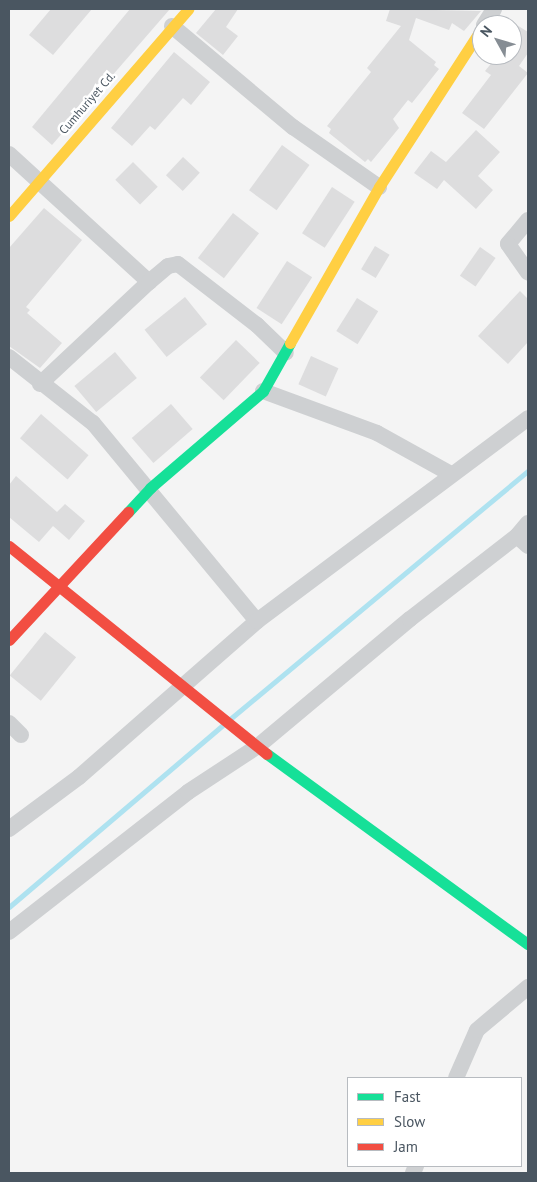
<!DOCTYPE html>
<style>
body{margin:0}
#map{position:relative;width:537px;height:1182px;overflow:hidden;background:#f4f4f4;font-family:"PT Sans",sans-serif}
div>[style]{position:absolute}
.stream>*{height:5px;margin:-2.5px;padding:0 2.5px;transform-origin:2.5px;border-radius:2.5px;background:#aee2f0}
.building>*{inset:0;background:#ddddde;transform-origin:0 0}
.street>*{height:16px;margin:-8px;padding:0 8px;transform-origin:8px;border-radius:8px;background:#ced0d2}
.fast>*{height:11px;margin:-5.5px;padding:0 5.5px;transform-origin:5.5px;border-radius:5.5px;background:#16e098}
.slow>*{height:11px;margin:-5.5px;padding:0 5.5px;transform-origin:5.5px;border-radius:5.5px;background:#ffcf43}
.jam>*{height:11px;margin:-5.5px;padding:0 5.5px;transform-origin:5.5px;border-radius:5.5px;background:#f24e42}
span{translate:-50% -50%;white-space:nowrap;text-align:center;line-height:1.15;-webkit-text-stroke:5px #fff;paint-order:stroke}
.street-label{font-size:12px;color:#4a5661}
.frame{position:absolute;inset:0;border:10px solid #4a5661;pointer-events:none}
.legend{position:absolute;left:347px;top:1077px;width:175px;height:90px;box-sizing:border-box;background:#fff;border:1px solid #b7bbc0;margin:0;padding:6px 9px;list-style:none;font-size:15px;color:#4a5661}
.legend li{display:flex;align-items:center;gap:10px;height:25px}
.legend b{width:25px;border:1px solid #b7bbc0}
.north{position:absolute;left:472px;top:15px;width:50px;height:50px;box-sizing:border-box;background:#fff;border:1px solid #b7bbc0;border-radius:50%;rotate:309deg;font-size:14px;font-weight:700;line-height:20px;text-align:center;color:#4a5661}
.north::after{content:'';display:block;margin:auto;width:18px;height:22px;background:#868d94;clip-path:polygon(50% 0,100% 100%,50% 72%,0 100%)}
</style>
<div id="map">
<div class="stream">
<i style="left:230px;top:719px;width:388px;rotate:-39.8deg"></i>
<i style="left:9px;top:907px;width:280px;rotate:-40.4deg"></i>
</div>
<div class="building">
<i style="clip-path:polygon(51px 9px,92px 9px,53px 55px,29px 35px)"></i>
<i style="clip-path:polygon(130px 9px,170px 9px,52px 145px,32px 127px)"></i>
<i style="clip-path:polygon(216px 9px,238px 9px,226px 27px,238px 36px,223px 55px,196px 33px)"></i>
<i style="clip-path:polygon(390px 9px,481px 11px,464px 31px,452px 23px,449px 30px,416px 18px,409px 40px,436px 62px,434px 65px,439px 69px,412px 103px,408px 100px,393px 119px,399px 128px,371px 162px,368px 159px,365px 162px,329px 133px,331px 129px,327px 126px,371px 72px,367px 68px,401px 26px,386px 21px)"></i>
<i style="clip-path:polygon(512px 22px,528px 32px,528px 53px,519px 66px,528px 73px,484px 129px,462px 113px,491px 75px,485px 71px,498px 55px,512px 55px)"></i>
<i style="clip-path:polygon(174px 52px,210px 82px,191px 105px,183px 98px,155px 130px,150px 126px,132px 146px,111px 128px)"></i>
<i style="clip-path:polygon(476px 130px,500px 152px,478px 176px,493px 190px,476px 209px,444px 180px,437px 189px,414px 173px,431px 151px,446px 162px)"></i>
<i style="left:282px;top:145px;width:34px;height:56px;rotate:36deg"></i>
<i style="left:183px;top:157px;width:23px;height:25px;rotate:43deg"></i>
<i style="left:133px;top:162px;width:35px;height:25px;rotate:45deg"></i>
<i style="left:332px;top:187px;width:27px;height:55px;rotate:33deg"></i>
<i style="clip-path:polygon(44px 208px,82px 240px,26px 307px,30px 310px,27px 313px,62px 343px,40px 368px,9px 346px,9px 248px)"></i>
<i style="left:233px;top:213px;width:33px;height:57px;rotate:38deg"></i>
<i style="left:375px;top:246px;width:17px;height:27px;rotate:31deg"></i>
<i style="left:480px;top:247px;width:19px;height:35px;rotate:35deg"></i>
<i style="left:287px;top:261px;width:30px;height:56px;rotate:33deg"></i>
<i style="clip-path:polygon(520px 291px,528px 299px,528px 342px,508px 364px,478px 336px)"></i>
<i style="left:185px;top:297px;width:35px;height:52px;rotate:51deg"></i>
<i style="left:357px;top:298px;width:25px;height:39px;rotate:32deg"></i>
<i style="left:236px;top:340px;width:33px;height:52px;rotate:44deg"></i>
<i style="left:115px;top:352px;width:34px;height:53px;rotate:50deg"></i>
<i style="left:311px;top:356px;width:30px;height:31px;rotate:24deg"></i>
<i style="left:171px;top:404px;width:33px;height:52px;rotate:49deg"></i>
<i style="left:41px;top:414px;width:63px;height:32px;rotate:41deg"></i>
<i style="clip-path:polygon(16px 476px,57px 512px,65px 504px,85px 521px,69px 540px,53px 526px,39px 542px,9px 517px,9px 485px)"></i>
<i style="left:45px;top:632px;width:40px;height:56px;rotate:39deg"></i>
</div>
<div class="street">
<i style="left:484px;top:25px;width:19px;rotate:-58deg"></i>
<i style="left:172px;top:26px;width:158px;rotate:39.9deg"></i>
<i style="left:293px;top:127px;width:105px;rotate:34.9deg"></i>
<i style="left:9px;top:154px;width:190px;rotate:42.4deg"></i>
<i style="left:528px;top:220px;width:31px;rotate:130deg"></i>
<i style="left:508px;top:244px;width:35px;rotate:55deg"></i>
<i style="left:9px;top:357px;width:107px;rotate:38.2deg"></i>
<i style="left:93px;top:423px;width:257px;rotate:50.4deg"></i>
<i style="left:40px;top:384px;width:149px;rotate:-43.1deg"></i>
<i style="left:149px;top:282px;width:25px;rotate:-40deg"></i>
<i style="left:168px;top:266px;width:10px;rotate:-11deg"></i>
<i style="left:178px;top:264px;width:100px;rotate:37.7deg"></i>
<i style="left:257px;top:325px;width:40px;rotate:44deg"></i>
<i style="left:263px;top:391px;width:121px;rotate:20.2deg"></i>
<i style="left:377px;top:433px;width:85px;rotate:29deg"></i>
<i style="left:517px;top:536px;width:17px;rotate:-50deg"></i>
<i style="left:9px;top:723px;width:17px;rotate:45deg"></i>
<i style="left:9px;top:829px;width:87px;rotate:-36.6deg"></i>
<i style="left:79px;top:777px;width:237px;rotate:-41.2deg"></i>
<i style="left:257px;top:621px;width:339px;rotate:-36.8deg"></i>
<i style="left:9px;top:932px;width:227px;rotate:-38deg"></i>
<i style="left:188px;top:792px;width:84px;rotate:-33.3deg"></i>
<i style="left:258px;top:746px;width:198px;rotate:-39.9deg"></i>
<i style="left:410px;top:619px;width:135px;rotate:-37.8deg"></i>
<i style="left:517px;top:536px;width:15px;rotate:42deg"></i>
<i style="left:456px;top:1078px;width:52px;rotate:-66.4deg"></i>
<i style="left:477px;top:1030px;width:67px;rotate:-40.1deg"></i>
<i style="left:413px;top:1173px;width:8px;rotate:-67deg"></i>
</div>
<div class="fast">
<i style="left:128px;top:512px;width:33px;rotate:-47deg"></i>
<i style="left:150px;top:488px;width:149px;rotate:-40.6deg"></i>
<i style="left:263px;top:391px;width:55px;rotate:-60.6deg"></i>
<i style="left:267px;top:754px;width:323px;rotate:36.1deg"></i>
</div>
<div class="slow">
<i style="left:9px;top:216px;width:274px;rotate:-49.1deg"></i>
<i style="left:290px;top:343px;width:180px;rotate:-60.3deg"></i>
<i style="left:379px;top:187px;width:189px;rotate:-57.1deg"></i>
</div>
<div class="jam">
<i style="left:9px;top:546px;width:331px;rotate:38.9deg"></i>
<i style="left:9px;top:640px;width:175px;rotate:-47.1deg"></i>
</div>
<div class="street-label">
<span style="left:87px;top:103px;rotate:-49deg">Cumhuriyet Cd.</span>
</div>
<div class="frame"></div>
<ul class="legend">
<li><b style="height:6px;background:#16e098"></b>Fast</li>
<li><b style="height:6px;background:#ffcf43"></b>Slow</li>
<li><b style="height:6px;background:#f24e42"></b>Jam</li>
</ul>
<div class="north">N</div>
</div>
